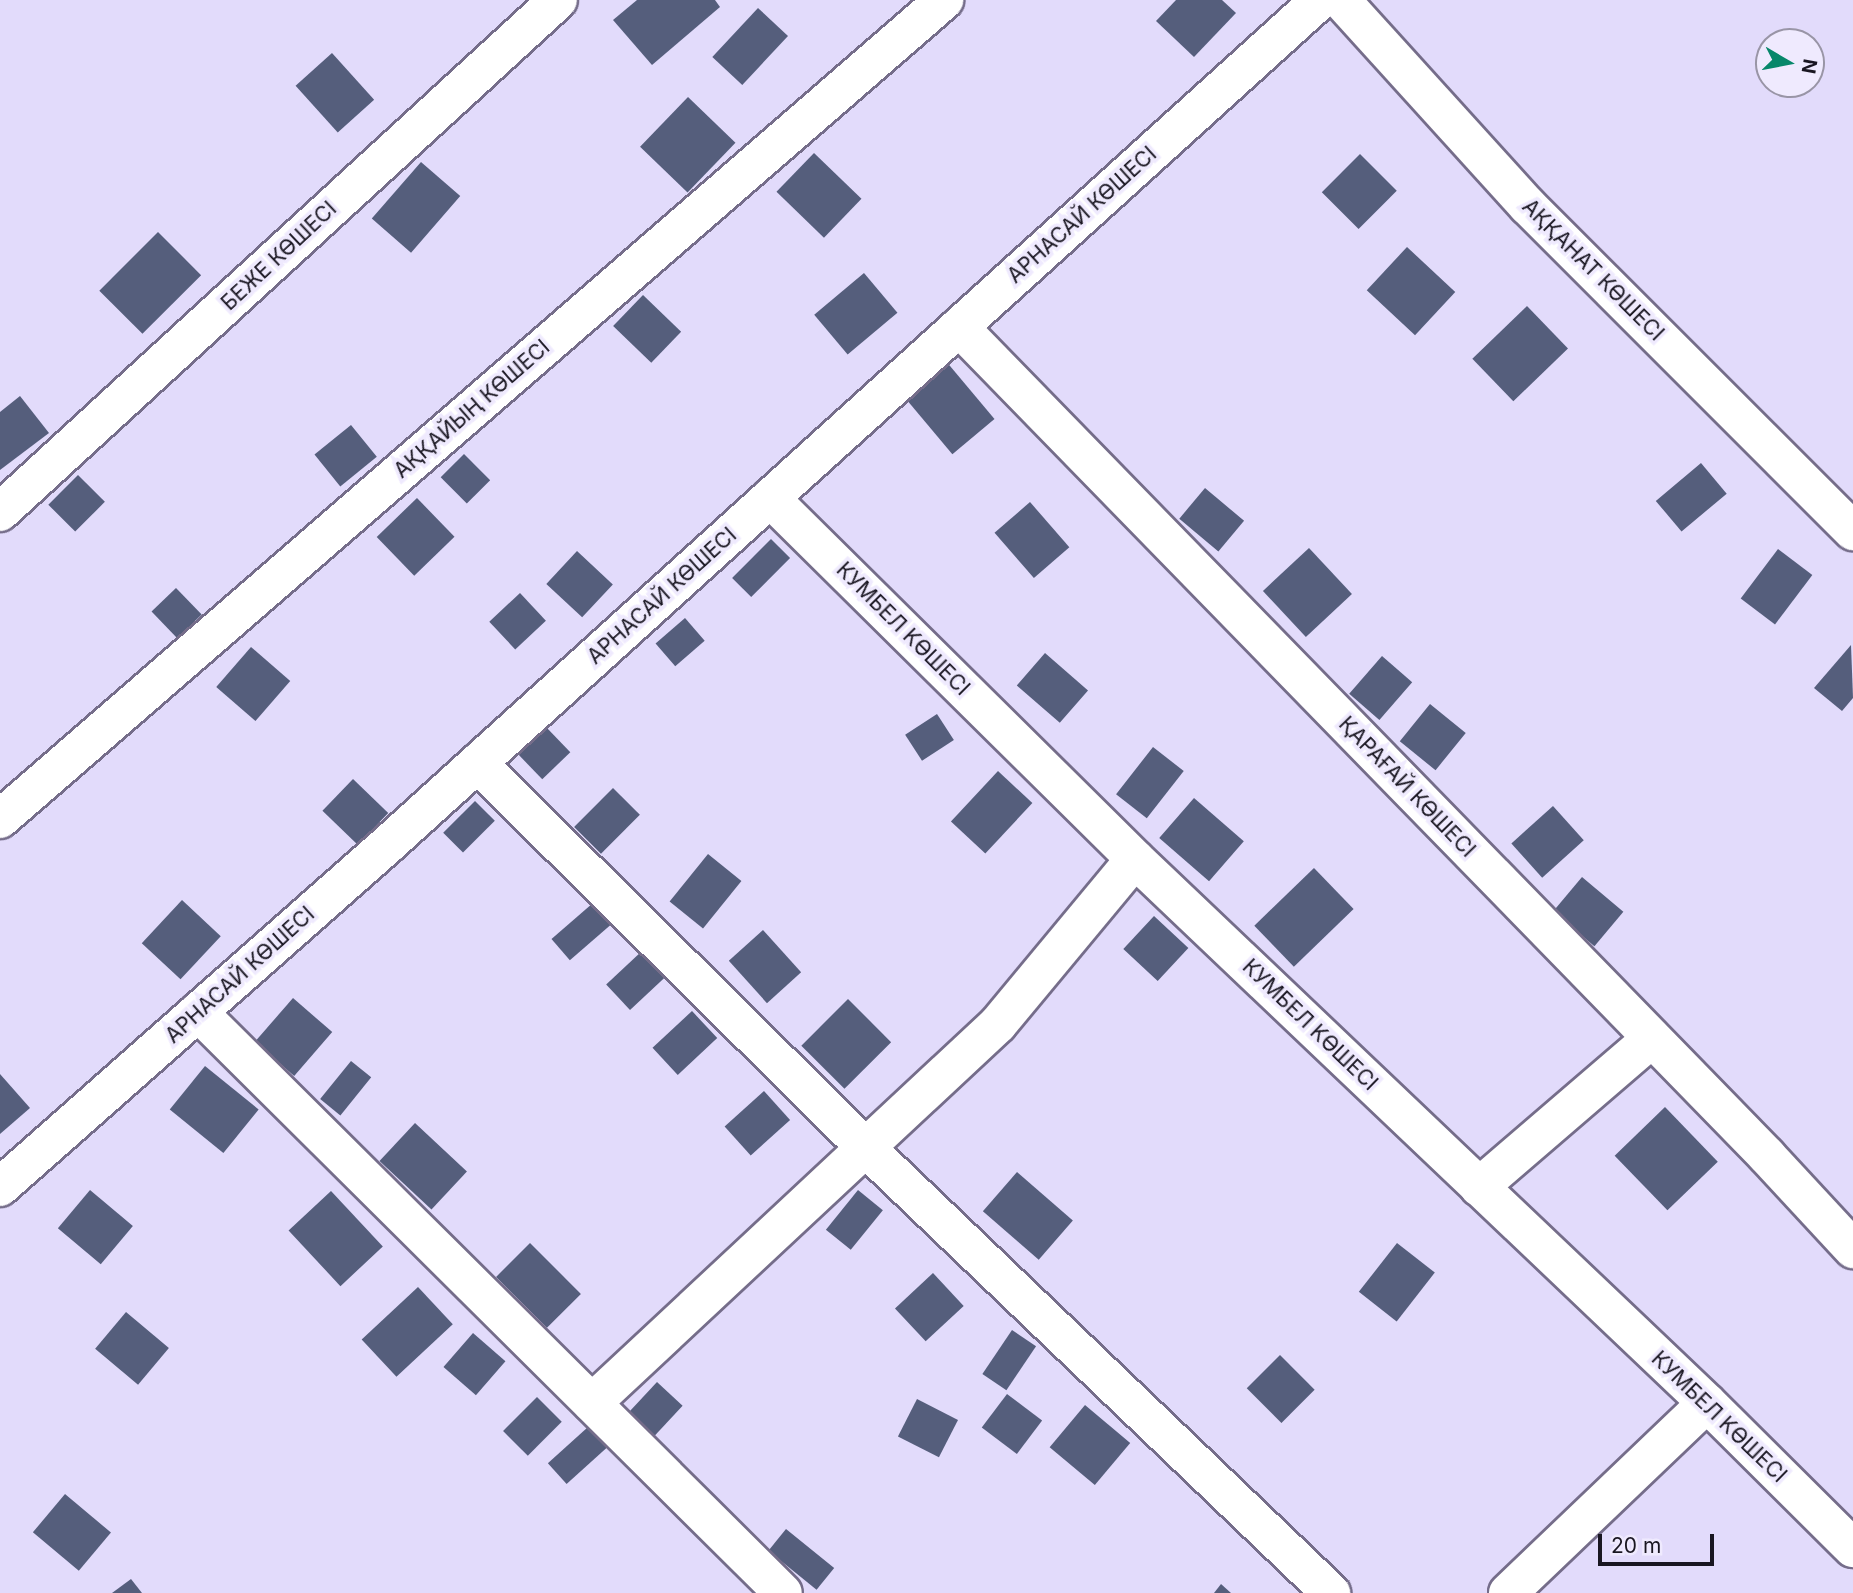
<!DOCTYPE html>
<meta charset="utf-8">
<style>
body{margin:0}
#map{position:relative;width:1853px;height:1593px;overflow:hidden;background:#e2dbfb;font-family:Inter,sans-serif}
div>[style]{position:absolute}
.building>*{inset:0;background:#555e7c;transform-origin:0 0}
.roads{filter:drop-shadow(2px 0 #756d8a) drop-shadow(-2px 0 #756d8a) drop-shadow(0 2px #756d8a) drop-shadow(0 -2px #756d8a)}
.minor>*{height:38px;margin:-19px;padding:0 19px;transform-origin:19px;border-radius:19px;background:#fff}
span{translate:-50% -50%;white-space:nowrap;text-align:center;line-height:1.15;-webkit-text-stroke:7px #efeafe;paint-order:stroke}
.street-label{font-size:21px;color:#191621}
.north{position:absolute;left:1755px;top:28px;width:70px;height:70px;box-sizing:border-box;background:#efeafe;border:2px solid #9995a6;border-radius:50%;rotate:100deg;font-size:19px;font-weight:700;line-height:28px;text-align:center;color:#191621}
.north::after{content:'';display:block;margin:auto;width:24px;height:32px;background:#07876a;clip-path:polygon(50% 0,100% 100%,50% 72%,0 100%)}
.scale{position:absolute;left:1598px;top:1534px;width:116px;height:32px;box-sizing:border-box;border:4px solid #191621;border-top:0;padding-left:9px;font-size:21px;line-height:24px;white-space:nowrap;color:#191621;-webkit-text-stroke:5px #efeafe;paint-order:stroke}
</style>
<div id="map">
<div class="building">
<i style="clip-path:polygon(637px 0,715px 0,720px 7px,652px 65px,613px 20px)"></i>
<i style="clip-path:polygon(1176px 0,1222px 0,1236px 13px,1194px 57px,1156px 21px)"></i>
<i style="left:758px;top:8px;width:41px;height:67px;rotate:43deg"></i>
<i style="left:332px;top:53px;width:63px;height:49px;rotate:48deg"></i>
<i style="left:688px;top:97px;width:66px;height:69px;rotate:44deg"></i>
<i style="left:814px;top:153px;width:66px;height:54px;rotate:44deg"></i>
<i style="left:1360px;top:154px;width:52px;height:54px;rotate:45deg"></i>
<i style="left:421px;top:162px;width:52px;height:75px;rotate:41deg"></i>
<i style="left:158px;top:232px;width:61px;height:83px;rotate:45deg"></i>
<i style="left:1407px;top:247px;width:66px;height:59px;rotate:43deg"></i>
<i style="left:864px;top:273px;width:52px;height:65px;rotate:50deg"></i>
<i style="left:643px;top:295px;width:53px;height:43px;rotate:44deg"></i>
<i style="left:1527px;top:306px;width:59px;height:76px;rotate:46deg"></i>
<i style="left:945px;top:360px;width:77px;height:55px;rotate:50deg"></i>
<i style="clip-path:polygon(20px 396px,49px 433px,0 470px,0 412px)"></i>
<i style="left:351px;top:425px;width:41px;height:47px;rotate:51deg"></i>
<i style="left:464px;top:454px;width:37px;height:33px;rotate:45deg"></i>
<i style="left:1701px;top:463px;width:40px;height:59px;rotate:50deg"></i>
<i style="left:78px;top:475px;width:38px;height:42px;rotate:45deg"></i>
<i style="left:1205px;top:488px;width:51px;height:40px;rotate:40deg"></i>
<i style="left:417px;top:498px;width:54px;height:56px;rotate:46deg"></i>
<i style="left:1030px;top:502px;width:60px;height:47px;rotate:49deg"></i>
<i style="left:771px;top:539px;width:27px;height:55px;rotate:45deg"></i>
<i style="left:1309px;top:548px;width:63px;height:63px;rotate:47deg"></i>
<i style="left:1778px;top:549px;width:43px;height:62px;rotate:37deg"></i>
<i style="left:577px;top:551px;width:49px;height:45px;rotate:43deg"></i>
<i style="left:176px;top:588px;width:37px;height:34px;rotate:46deg"></i>
<i style="left:520px;top:593px;width:38px;height:42px;rotate:47deg"></i>
<i style="left:685px;top:618px;width:30px;height:39px;rotate:49deg"></i>
<i style="clip-path:polygon(1851px 645px,1853px 698px,1842px 711px,1814px 688px)"></i>
<i style="left:251px;top:647px;width:52px;height:53px;rotate:41deg"></i>
<i style="left:1045px;top:653px;width:57px;height:43px;rotate:41deg"></i>
<i style="left:1382px;top:656px;width:40px;height:50px;rotate:41deg"></i>
<i style="left:1430px;top:704px;width:46px;height:48px;rotate:39deg"></i>
<i style="left:937px;top:714px;width:31px;height:38px;rotate:57deg"></i>
<i style="left:546px;top:727px;width:35px;height:39px;rotate:46deg"></i>
<i style="left:1153px;top:747px;width:39px;height:60px;rotate:38deg"></i>
<i style="left:998px;top:771px;width:47px;height:69px;rotate:43deg"></i>
<i style="left:353px;top:779px;width:49px;height:44px;rotate:44deg"></i>
<i style="left:613px;top:788px;width:38px;height:55px;rotate:45deg"></i>
<i style="left:1194px;top:798px;width:66px;height:53px;rotate:41deg"></i>
<i style="left:475px;top:801px;width:28px;height:45px;rotate:45deg"></i>
<i style="left:1553px;top:806px;width:46px;height:56px;rotate:48deg"></i>
<i style="left:708px;top:854px;width:43px;height:61px;rotate:39deg"></i>
<i style="left:1314px;top:868px;width:57px;height:83px;rotate:46deg"></i>
<i style="left:1582px;top:877px;width:54px;height:45px;rotate:40deg"></i>
<i style="left:182px;top:900px;width:53px;height:59px;rotate:43deg"></i>
<i style="left:593px;top:903px;width:28px;height:55px;rotate:49deg"></i>
<i style="left:1154px;top:916px;width:47px;height:45px;rotate:43deg"></i>
<i style="left:763px;top:930px;width:57px;height:46px;rotate:48deg"></i>
<i style="left:642px;top:951px;width:35px;height:49px;rotate:47deg"></i>
<i style="left:293px;top:998px;width:52px;height:58px;rotate:41deg"></i>
<i style="left:848px;top:999px;width:61px;height:66px;rotate:45deg"></i>
<i style="left:692px;top:1011px;width:37px;height:54px;rotate:47deg"></i>
<i style="left:351px;top:1061px;width:26px;height:49px;rotate:39deg"></i>
<i style="left:205px;top:1066px;width:69px;height:56px;rotate:39deg"></i>
<i style="clip-path:polygon(0 1074px,30px 1108px,0 1134px)"></i>
<i style="left:764px;top:1091px;width:39px;height:53px;rotate:48deg"></i>
<i style="left:1665px;top:1107px;width:76px;height:70px;rotate:46deg"></i>
<i style="left:415px;top:1123px;width:71px;height:52px;rotate:43deg"></i>
<i style="left:1017px;top:1172px;width:74px;height:52px;rotate:41deg"></i>
<i style="left:90px;top:1190px;width:56px;height:50px;rotate:40deg"></i>
<i style="left:858px;top:1190px;width:32px;height:51px;rotate:39deg"></i>
<i style="left:331px;top:1191px;width:76px;height:58px;rotate:47deg"></i>
<i style="left:530px;top:1243px;width:72px;height:48px;rotate:45deg"></i>
<i style="left:1397px;top:1243px;width:48px;height:62px;rotate:38deg"></i>
<i style="left:933px;top:1273px;width:45px;height:52px;rotate:47deg"></i>
<i style="left:418px;top:1287px;width:51px;height:77px;rotate:47deg"></i>
<i style="left:126px;top:1312px;width:56px;height:48px;rotate:40deg"></i>
<i style="left:1012px;top:1330px;width:29px;height:53px;rotate:34deg"></i>
<i style="left:473px;top:1333px;width:43px;height:45px;rotate:41deg"></i>
<i style="left:1280px;top:1355px;width:49px;height:47px;rotate:45deg"></i>
<i style="left:657px;top:1382px;width:35px;height:42px;rotate:43deg"></i>
<i style="left:1007px;top:1394px;width:44px;height:42px;rotate:37deg"></i>
<i style="left:537px;top:1397px;width:35px;height:48px;rotate:45deg"></i>
<i style="left:917px;top:1399px;width:46px;height:42px;rotate:27deg"></i>
<i style="left:1085px;top:1405px;width:59px;height:55px;rotate:40deg"></i>
<i style="left:588px;top:1427px;width:28px;height:54px;rotate:48deg"></i>
<i style="left:65px;top:1494px;width:60px;height:50px;rotate:40deg"></i>
<i style="left:786px;top:1529px;width:62px;height:28px;rotate:39deg"></i>
<i style="clip-path:polygon(131px 1579px,142px 1593px,112px 1593px)"></i>
<i style="clip-path:polygon(1221px 1584px,1231px 1593px,1214px 1593px)"></i>
</div>
<div class="roads">
<div class="minor">
<i style="left:1341px;top:0;width:278px;rotate:47.8deg"></i>
<i style="left:1528px;top:206px;width:460px;rotate:45deg"></i>
<i style="left:959px;top:327px;width:1158px;rotate:45.73deg"></i>
<i style="left:1767px;top:1156px;width:127px;rotate:47.2deg"></i>
<i style="left:770px;top:498px;width:513px;rotate:44.68deg"></i>
<i style="left:1135px;top:859px;width:789px;rotate:43.56deg"></i>
<i style="left:1707px;top:1403px;width:206px;rotate:44.8deg"></i>
<i style="left:0;top:512px;width:757px;rotate:-42.54deg"></i>
<i style="left:477px;top:763px;width:547px;rotate:44.7deg"></i>
<i style="left:866px;top:1148px;width:644px;rotate:43.74deg"></i>
<i style="left:0;top:819px;width:1250px;rotate:-40.94deg"></i>
<i style="left:198px;top:1012px;width:824px;rotate:44.8deg"></i>
<i style="left:0;top:1187px;width:515px;rotate:-41.46deg"></i>
<i style="left:386px;top:846px;width:1260px;rotate:-42.17deg"></i>
<i style="left:1479px;top:1187px;width:228px;rotate:-40.7deg"></i>
<i style="left:592px;top:1403px;width:555px;rotate:-43.03deg"></i>
<i style="left:998px;top:1024px;width:214px;rotate:-50.3deg"></i>
<i style="left:1508px;top:1593px;width:275px;rotate:-43.7deg"></i>
</div>
</div>
<div class="street-label">
<span style="left:1082px;top:215px;rotate:-42deg">АРНАСАЙ КӨШЕСІ</span>
<span style="left:279px;top:256px;rotate:-43deg">БЕЖЕ КӨШЕСІ</span>
<span style="left:1593px;top:270px;rotate:45deg">АҚҚАНАТ КӨШЕСІ</span>
<span style="left:472px;top:409px;rotate:-41deg">АҚҚАЙЫҢ КӨШЕСІ</span>
<span style="left:662px;top:596px;rotate:-42deg">АРНАСАЙ КӨШЕСІ</span>
<span style="left:903px;top:629px;rotate:45deg">КУМБЕЛ KӨШЕСІ</span>
<span style="left:1407px;top:787px;rotate:46deg">ҚАРАҒАЙ КӨШЕСІ</span>
<span style="left:240px;top:975px;rotate:-42deg">АРНАСАЙ КӨШЕСІ</span>
<span style="left:1310px;top:1025px;rotate:44deg">КУМБЕЛ KӨШЕСІ</span>
<span style="left:1719px;top:1417px;rotate:44deg">КУМБЕЛ KӨШЕСІ</span>
</div>
<div class="north">N</div>
<div class="scale">20 m</div>
</div>
